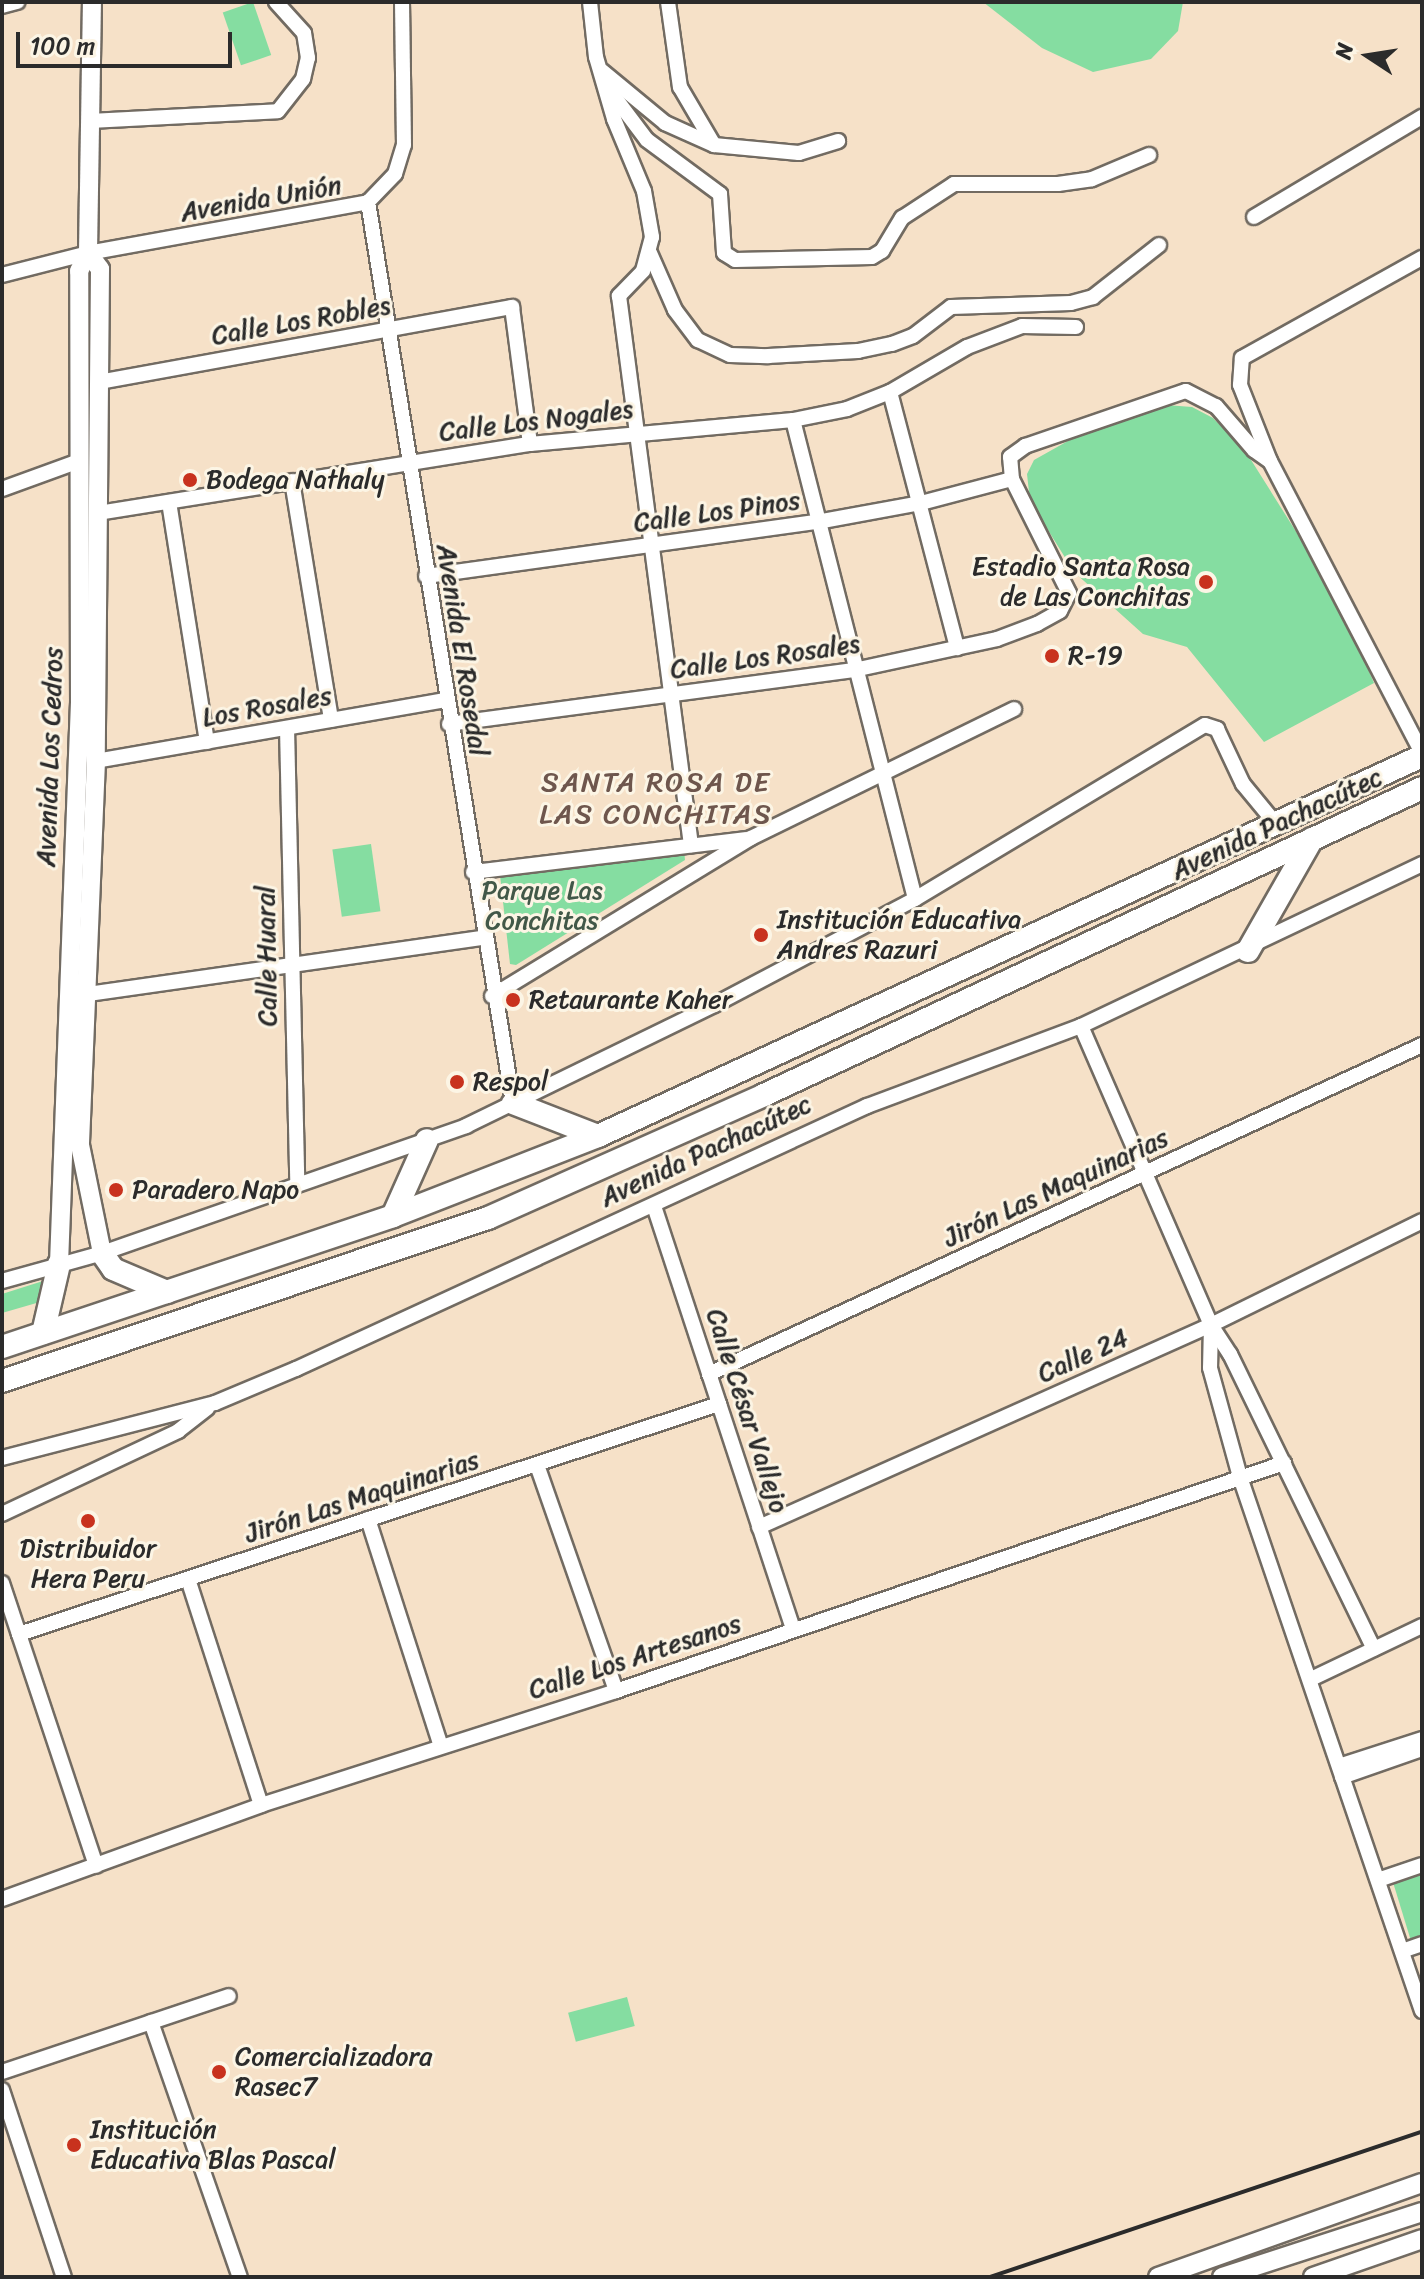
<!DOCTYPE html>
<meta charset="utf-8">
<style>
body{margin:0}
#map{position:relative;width:1424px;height:2279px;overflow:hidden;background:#f6e1c8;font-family:Sriracha,sans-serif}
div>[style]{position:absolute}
.green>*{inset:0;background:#85dda1;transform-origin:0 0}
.roads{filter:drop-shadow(2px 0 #726b62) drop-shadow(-2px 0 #726b62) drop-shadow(0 2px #726b62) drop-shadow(0 -2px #726b62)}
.street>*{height:14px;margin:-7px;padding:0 7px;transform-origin:7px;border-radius:7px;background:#fff}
.secondary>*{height:18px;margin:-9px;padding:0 9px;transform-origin:9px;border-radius:9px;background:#fff}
.primary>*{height:22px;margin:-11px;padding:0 11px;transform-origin:11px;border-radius:11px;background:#fff}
.rail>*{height:4px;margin:-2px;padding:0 2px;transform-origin:2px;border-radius:2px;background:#2b2b2b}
.dots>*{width:22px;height:22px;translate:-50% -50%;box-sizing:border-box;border:4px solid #fcf5e5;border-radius:50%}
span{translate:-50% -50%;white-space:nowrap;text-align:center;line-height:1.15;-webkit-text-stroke:6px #fcf5e5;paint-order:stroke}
.street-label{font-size:26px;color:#2b2b2b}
.poi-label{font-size:26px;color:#2b2b2b}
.left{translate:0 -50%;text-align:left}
.right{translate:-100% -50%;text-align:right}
.park-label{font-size:26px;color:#425848}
.neighbourhood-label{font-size:28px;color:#6e564d;letter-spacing:2px}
.frame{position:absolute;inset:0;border:4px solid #2b2b2b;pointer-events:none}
.north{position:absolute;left:1328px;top:16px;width:80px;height:80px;-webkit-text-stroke:6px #fcf5e5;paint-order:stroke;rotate:282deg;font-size:22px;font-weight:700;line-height:32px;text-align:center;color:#2b2b2b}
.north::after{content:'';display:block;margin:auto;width:28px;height:36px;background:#2b2b2b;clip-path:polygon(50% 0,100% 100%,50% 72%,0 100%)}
.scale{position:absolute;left:16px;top:32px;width:216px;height:36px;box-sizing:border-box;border:4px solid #2b2b2b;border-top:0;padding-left:10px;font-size:24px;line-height:28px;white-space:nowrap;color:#2b2b2b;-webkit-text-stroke:6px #fcf5e5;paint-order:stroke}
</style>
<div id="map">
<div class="green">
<i style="left:253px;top:2px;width:56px;height:32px;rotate:71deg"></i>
<i style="clip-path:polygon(983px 2px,1183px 2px,1178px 31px,1151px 59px,1093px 72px,1042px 48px)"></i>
<i style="clip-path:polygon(1166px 405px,1192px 407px,1213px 418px,1246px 452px,1334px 592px,1374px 683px,1264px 742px,1187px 647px,1143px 634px,1074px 572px,1030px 501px,1027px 474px,1034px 460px,1075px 437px)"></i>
<i style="left:371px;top:844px;width:68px;height:39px;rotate:82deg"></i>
<i style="clip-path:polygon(684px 850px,685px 860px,516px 965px,510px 964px,500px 875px)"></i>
<i style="clip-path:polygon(43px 1281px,40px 1302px,2px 1313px,2px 1294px)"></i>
<i style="clip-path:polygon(1422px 1870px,1422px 1938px,1411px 1941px,1392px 1879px)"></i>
<i style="left:627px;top:1997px;width:30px;height:61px;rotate:75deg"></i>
</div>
<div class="roads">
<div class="street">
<i style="left:590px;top:2px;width:55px;rotate:83.8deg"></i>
<i style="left:596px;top:57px;width:65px;rotate:73.8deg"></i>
<i style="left:614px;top:119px;width:78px;rotate:67.4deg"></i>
<i style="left:644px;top:191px;width:47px;rotate:80.1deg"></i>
<i style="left:652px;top:237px;width:35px;rotate:105deg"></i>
<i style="left:643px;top:271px;width:35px;rotate:134deg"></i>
<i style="left:619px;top:296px;width:554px;rotate:82.53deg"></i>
<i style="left:668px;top:2px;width:86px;rotate:82deg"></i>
<i style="left:680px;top:87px;width:67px;rotate:59.6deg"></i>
<i style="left:2px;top:6px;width:16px;rotate:-15deg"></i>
<i style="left:602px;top:71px;width:82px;rotate:39.5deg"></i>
<i style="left:665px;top:123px;width:54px;rotate:24.2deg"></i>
<i style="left:714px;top:145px;width:85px;rotate:5.4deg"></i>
<i style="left:799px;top:153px;width:41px;rotate:-17.1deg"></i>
<i style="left:607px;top:87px;width:66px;rotate:53deg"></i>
<i style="left:647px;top:140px;width:91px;rotate:36.5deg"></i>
<i style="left:720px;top:194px;width:59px;rotate:86.1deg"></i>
<i style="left:724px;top:253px;width:13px;rotate:32deg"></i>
<i style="left:735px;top:260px;width:137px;rotate:-1.3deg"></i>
<i style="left:872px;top:257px;width:12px;rotate:-31deg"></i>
<i style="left:882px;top:251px;width:39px;rotate:-59deg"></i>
<i style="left:902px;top:218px;width:62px;rotate:-33.2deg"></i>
<i style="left:954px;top:184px;width:104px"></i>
<i style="left:1058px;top:184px;width:34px;rotate:-8deg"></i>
<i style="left:1092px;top:179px;width:62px;rotate:-22.8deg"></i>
<i style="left:90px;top:121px;width:188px;rotate:-3deg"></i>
<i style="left:278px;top:111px;width:41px;rotate:-52deg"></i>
<i style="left:303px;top:79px;width:22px;rotate:-77deg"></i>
<i style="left:308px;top:58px;width:25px;rotate:-99deg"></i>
<i style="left:304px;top:33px;width:42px;rotate:-132.1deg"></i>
<i style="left:368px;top:202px;width:913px;rotate:80.86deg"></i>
<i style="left:1254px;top:217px;width:196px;rotate:-30.8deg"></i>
<i style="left:650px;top:253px;width:62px;rotate:66.3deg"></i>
<i style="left:675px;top:310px;width:38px;rotate:53deg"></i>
<i style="left:698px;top:340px;width:35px;rotate:25deg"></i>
<i style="left:730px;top:355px;width:38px;rotate:2deg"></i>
<i style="left:768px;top:356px;width:90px;rotate:-3.2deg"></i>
<i style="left:858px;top:351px;width:35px;rotate:-12deg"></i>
<i style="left:892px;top:344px;width:22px;rotate:-21deg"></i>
<i style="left:913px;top:336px;width:48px;rotate:-37.3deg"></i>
<i style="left:951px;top:307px;width:120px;rotate:-1.9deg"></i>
<i style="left:1071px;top:303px;width:23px;rotate:-15deg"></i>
<i style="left:1093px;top:297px;width:84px;rotate:-38.2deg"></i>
<i style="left:2px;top:275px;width:89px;rotate:-14.3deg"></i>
<i style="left:88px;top:253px;width:285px;rotate:-10.3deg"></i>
<i style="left:368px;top:202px;width:39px;rotate:-46deg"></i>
<i style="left:395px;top:174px;width:30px;rotate:-73deg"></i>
<i style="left:404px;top:145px;width:143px;rotate:-90.8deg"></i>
<i style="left:99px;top:382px;width:420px;rotate:-10.3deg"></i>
<i style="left:512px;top:307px;width:138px;rotate:82.5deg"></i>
<i style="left:890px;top:392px;width:265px;rotate:75.3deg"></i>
<i style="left:793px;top:420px;width:494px;rotate:75.7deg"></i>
<i style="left:1270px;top:461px;width:82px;rotate:-111.5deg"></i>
<i style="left:1240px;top:385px;width:27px;rotate:-86deg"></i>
<i style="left:1242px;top:358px;width:206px;rotate:-29.1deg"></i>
<i style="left:292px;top:481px;width:242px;rotate:80.7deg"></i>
<i style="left:2px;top:489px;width:82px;rotate:-20deg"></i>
<i style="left:169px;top:502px;width:243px;rotate:81deg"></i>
<i style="left:98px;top:513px;width:437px;rotate:-9.1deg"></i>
<i style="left:530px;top:444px;width:264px;rotate:-5.2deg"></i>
<i style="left:793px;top:420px;width:55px;rotate:-11.5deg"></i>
<i style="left:847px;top:409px;width:46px;rotate:-21.6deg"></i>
<i style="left:890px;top:392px;width:89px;rotate:-30.3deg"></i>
<i style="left:967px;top:347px;width:59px;rotate:-20.9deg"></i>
<i style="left:1022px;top:326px;width:54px;rotate:1.1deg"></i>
<i style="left:426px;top:576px;width:395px;rotate:-7.9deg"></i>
<i style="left:817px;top:522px;width:106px;rotate:-10.4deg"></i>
<i style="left:921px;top:503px;width:94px;rotate:-14.8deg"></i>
<i style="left:449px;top:724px;width:409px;rotate:-7.6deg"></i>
<i style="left:854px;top:670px;width:146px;rotate:-12.2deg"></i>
<i style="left:997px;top:639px;width:43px;rotate:-20.6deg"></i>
<i style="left:1037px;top:624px;width:26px;rotate:-29deg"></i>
<i style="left:1060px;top:611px;width:20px;rotate:-63deg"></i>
<i style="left:1069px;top:593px;width:127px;rotate:-116.6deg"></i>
<i style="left:1012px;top:479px;width:22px;rotate:-95deg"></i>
<i style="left:1010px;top:457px;width:19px;rotate:-36deg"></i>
<i style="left:1025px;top:446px;width:170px;rotate:-18.9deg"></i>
<i style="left:1186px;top:391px;width:34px;rotate:27deg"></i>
<i style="left:1216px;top:406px;width:58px;rotate:49.2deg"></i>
<i style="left:1254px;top:450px;width:19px;rotate:35deg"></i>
<i style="left:1270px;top:461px;width:329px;rotate:62.5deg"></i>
<i style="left:287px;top:728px;width:456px;rotate:88.7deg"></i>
<i style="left:96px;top:761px;width:355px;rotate:-9.9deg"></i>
<i style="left:473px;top:872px;width:275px;rotate:-6.9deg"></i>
<i style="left:88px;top:994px;width:399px;rotate:-8.1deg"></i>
<i style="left:492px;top:996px;width:303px;rotate:-31.4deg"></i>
<i style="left:751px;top:838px;width:293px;rotate:-26.1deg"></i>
<i style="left:1081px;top:1026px;width:326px;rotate:66.5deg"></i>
<i style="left:1211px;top:1325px;width:35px;rotate:57deg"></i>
<i style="left:1230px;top:1354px;width:328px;rotate:64deg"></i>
<i style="left:654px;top:1206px;width:446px;rotate:71.8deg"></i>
<i style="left:2px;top:1281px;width:104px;rotate:-15.6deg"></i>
<i style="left:102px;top:1253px;width:386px;rotate:-19.2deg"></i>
<i style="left:466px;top:1126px;width:276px;rotate:-26deg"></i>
<i style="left:714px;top:1005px;width:227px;rotate:-27.8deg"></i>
<i style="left:915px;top:899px;width:338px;rotate:-31deg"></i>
<i style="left:1205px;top:725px;width:13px;rotate:18deg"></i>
<i style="left:1217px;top:729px;width:61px;rotate:64.7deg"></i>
<i style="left:1243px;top:784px;width:52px;rotate:50.5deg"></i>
<i style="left:1211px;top:1325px;width:43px;rotate:91.3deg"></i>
<i style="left:1210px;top:1368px;width:113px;rotate:74.6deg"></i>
<i style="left:1240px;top:1477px;width:564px;rotate:71.18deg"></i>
<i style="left:709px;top:1374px;width:785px;rotate:-24.77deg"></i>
<i style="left:2px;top:1458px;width:220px;rotate:-14.5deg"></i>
<i style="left:215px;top:1403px;width:88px;rotate:-22.8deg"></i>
<i style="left:296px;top:1369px;width:629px;rotate:-24.73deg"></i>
<i style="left:867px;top:1106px;width:228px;rotate:-20.5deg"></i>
<i style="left:1081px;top:1026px;width:378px;rotate:-25.4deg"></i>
<i style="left:537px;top:1465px;width:239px;rotate:70.7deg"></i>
<i style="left:2px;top:1514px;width:195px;rotate:-25.2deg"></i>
<i style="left:178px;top:1431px;width:37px;rotate:-38deg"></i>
<i style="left:368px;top:1519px;width:238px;rotate:72.2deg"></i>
<i style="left:759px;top:1527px;width:495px;rotate:-24.1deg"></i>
<i style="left:1211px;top:1325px;width:235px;rotate:-26.2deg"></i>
<i style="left:188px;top:1579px;width:237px;rotate:72.1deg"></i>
<i style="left:2px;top:1583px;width:298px;rotate:71.6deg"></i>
<i style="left:19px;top:1634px;width:737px;rotate:-18.19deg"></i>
<i style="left:1311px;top:1679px;width:123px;rotate:-25.5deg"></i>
<i style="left:1339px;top:1766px;width:87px;rotate:-18deg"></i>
<i style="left:1342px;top:1777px;width:85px;rotate:-19.3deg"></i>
<i style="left:1378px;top:1880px;width:46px;rotate:-18.8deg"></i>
<i style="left:2px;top:1899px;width:276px;rotate:-19.9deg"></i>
<i style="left:261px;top:1805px;width:373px;rotate:-17.8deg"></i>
<i style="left:616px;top:1691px;width:706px;rotate:-18.85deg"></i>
<i style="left:1402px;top:1951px;width:21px;rotate:-19deg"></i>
<i style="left:151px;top:2022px;width:270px;rotate:70.8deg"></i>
<i style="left:2px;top:2072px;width:239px;rotate:-18.5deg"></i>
<i style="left:2px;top:2090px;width:197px;rotate:71.7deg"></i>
</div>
<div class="secondary">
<i style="left:88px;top:253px;width:251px;rotate:-89.1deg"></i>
<i style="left:59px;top:1264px;width:561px;rotate:-87.86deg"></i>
<i style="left:80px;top:703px;width:432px;rotate:-90.1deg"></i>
<i style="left:79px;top:271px;width:20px;rotate:-63deg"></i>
<i style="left:88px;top:253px;width:20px;rotate:53deg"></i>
<i style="left:100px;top:269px;width:492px;rotate:90.5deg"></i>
<i style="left:96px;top:761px;width:384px;rotate:92.4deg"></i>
<i style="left:80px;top:1145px;width:110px;rotate:78.5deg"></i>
<i style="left:1158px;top:2277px;width:280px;rotate:-19.6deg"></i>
<i style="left:1222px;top:2277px;width:210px;rotate:-18deg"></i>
<i style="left:1313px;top:2277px;width:115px;rotate:-19.2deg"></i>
</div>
<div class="primary">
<i style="left:1248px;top:951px;width:129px;rotate:-60.3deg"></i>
<i style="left:513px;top:1103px;width:91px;rotate:21.2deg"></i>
<i style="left:393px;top:1216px;width:83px;rotate:-65.9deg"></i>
<i style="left:102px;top:1253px;width:19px;rotate:55deg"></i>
<i style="left:113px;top:1269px;width:59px;rotate:23.1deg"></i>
<i style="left:43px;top:1333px;width:71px;rotate:-76.9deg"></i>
<i style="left:2px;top:1347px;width:412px;rotate:-18.5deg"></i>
<i style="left:393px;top:1216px;width:220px;rotate:-21.3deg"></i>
<i style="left:598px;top:1136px;width:907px;rotate:-24.76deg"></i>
<i style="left:2px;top:1381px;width:513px;rotate:-18.54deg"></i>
<i style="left:488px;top:1218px;width:302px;rotate:-24deg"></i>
<i style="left:764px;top:1095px;width:726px;rotate:-25.01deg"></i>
</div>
</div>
<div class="rail">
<i style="left:990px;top:2277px;width:456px;rotate:-18.6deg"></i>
</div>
<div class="dots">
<i style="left:190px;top:480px;background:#c8321e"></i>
<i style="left:1206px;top:582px;background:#c8321e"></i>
<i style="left:1052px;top:656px;background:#c8321e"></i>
<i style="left:761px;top:935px;background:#c8321e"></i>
<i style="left:513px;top:1000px;background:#c8321e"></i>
<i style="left:457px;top:1082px;background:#c8321e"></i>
<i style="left:116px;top:1190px;background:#c8321e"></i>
<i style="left:88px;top:1521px;background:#c8321e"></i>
<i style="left:219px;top:2072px;background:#c8321e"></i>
<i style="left:74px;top:2145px;background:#c8321e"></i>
</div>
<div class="street-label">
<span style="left:261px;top:199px;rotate:-10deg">Avenida Unión</span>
<span style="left:301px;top:321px;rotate:-10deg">Calle Los Robles</span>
<span style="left:536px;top:421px;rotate:-7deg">Calle Los Nogales</span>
<span style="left:717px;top:512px;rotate:-8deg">Calle Los Pinos</span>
<span style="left:462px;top:650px;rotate:81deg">Avenida El Rosedal</span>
<span style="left:765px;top:657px;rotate:-8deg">Calle Los Rosales</span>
<span style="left:267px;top:707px;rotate:-10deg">Los Rosales</span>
<span style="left:50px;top:757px;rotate:-88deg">Avenida Los Cedros</span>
<span style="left:1277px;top:824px;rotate:-25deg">Avenida Pachacútec</span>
<span style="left:267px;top:956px;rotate:-91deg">Calle Huaral</span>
<span style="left:706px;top:1151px;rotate:-25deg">Avenida Pachacútec</span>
<span style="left:1056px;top:1188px;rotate:-25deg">Jirón Las Maquinarias</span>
<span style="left:1083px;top:1356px;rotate:-24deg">Calle 24</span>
<span style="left:747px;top:1411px;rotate:72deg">Calle César Vallejo</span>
<span style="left:362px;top:1497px;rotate:-18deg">Jirón Las Maquinarias</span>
<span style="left:635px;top:1657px;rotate:-18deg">Calle Los Artesanos</span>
</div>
<div class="poi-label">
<span class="left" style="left:206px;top:480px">Bodega Nathaly</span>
<span class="right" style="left:1190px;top:582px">Estadio Santa Rosa<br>de Las Conchitas</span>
<span class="left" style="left:1068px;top:656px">R-19</span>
<span class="left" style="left:777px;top:935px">Institución Educativa<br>Andres Razuri</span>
<span class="left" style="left:529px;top:1000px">Retaurante Kaher</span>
<span class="left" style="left:473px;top:1082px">Respol</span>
<span class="left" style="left:132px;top:1190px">Paradero Napo</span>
<span style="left:88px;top:1564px">Distribuidor<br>Hera Peru</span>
<span class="left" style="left:235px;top:2072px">Comercializadora<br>Rasec7</span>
<span class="left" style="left:90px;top:2145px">Institución<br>Educativa Blas Pascal</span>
</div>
<div class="park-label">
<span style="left:542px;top:906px">Parque Las<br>Conchitas</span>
</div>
<div class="neighbourhood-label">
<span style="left:656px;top:798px">SANTA ROSA DE<br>LAS CONCHITAS</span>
</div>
<div class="frame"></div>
<div class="north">N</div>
<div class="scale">100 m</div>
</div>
